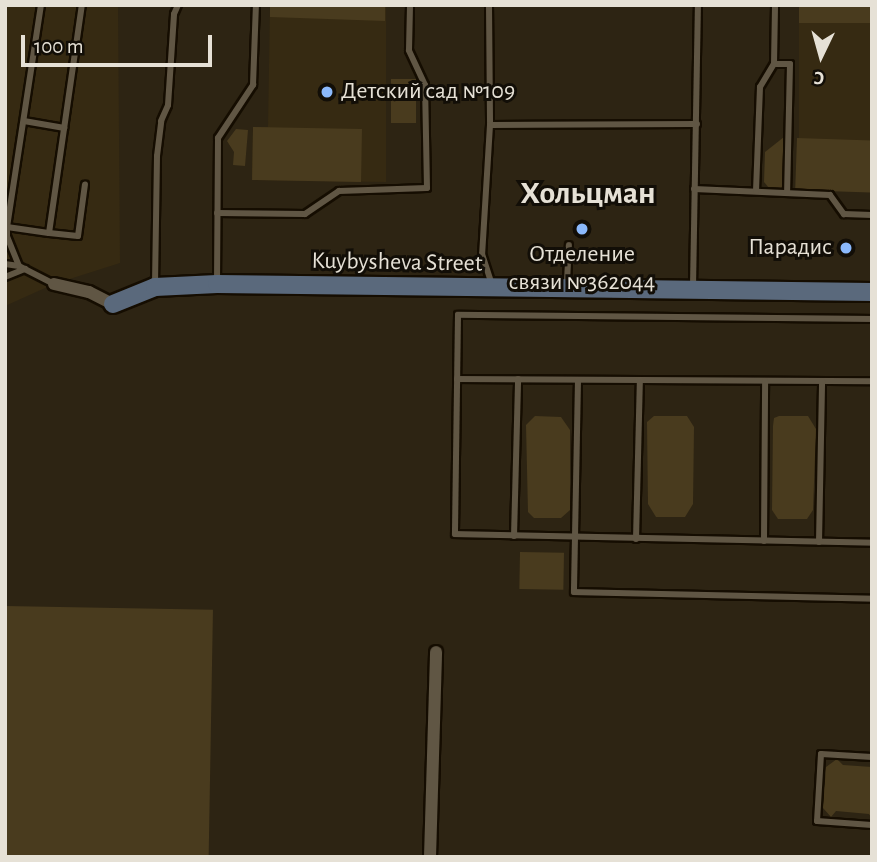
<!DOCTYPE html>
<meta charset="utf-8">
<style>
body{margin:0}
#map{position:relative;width:877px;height:862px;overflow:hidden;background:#2d2413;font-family:"Alegreya Sans",sans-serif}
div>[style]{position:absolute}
.built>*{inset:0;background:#362a12;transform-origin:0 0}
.green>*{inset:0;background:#493b1e;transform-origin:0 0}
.roads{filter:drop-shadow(2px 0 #150d01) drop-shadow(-2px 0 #150d01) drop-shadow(0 2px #150d01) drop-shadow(0 -2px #150d01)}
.lane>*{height:6px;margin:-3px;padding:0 3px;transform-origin:3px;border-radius:3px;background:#605644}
.street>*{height:12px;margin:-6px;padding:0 6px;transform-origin:6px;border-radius:6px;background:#605644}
.secondary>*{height:18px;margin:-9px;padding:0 9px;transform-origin:9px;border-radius:9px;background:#5a697c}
.dots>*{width:19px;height:19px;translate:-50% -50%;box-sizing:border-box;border:4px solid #120e07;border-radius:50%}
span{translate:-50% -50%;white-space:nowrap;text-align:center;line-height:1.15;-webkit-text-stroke:6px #120e07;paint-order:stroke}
.poi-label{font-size:24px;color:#e6e1d6}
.left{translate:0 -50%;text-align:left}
.right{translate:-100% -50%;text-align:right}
.street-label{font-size:24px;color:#e6e1d6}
.district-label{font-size:32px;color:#e6e1d6;font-weight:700}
.frame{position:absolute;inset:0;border:7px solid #e6e1d6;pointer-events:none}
.north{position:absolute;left:786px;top:21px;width:70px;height:70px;-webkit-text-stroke:5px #120e07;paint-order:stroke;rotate:185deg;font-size:19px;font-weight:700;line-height:28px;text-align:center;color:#e6e1d6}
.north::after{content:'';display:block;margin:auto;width:24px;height:32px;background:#e6e1d6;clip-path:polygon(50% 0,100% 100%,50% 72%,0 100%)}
.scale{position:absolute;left:21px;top:35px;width:191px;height:32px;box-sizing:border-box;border:4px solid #e6e1d6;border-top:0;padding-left:9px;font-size:21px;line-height:24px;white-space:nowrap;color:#e6e1d6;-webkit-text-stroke:5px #120e07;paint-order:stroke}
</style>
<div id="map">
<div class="built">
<i style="clip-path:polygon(5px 5px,118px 5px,120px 263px,54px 284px,5px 306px)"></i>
<i style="clip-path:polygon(270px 5px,386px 5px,386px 182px,252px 180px,253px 127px,268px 127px)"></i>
<i style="left:799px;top:5px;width:73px;height:185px"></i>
</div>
<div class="green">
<i style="clip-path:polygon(270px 5px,385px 5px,385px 21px,270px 17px)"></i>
<i style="left:799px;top:5px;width:73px;height:18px"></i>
<i style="left:416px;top:79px;width:44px;height:25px;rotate:90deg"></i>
<i style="left:253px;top:127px;width:109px;height:53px;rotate:1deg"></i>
<i style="clip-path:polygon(236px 129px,248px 130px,245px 166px,233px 165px,234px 152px,227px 141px)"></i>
<i style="clip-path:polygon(784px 137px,784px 184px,780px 189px,769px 188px,764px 182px,765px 152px)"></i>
<i style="left:797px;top:138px;width:75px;height:52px;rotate:2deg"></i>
<i style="clip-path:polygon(535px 416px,561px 417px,570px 430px,570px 510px,561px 518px,534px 518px,528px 512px,526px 425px)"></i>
<i style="clip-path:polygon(654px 416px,687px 416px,694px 427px,693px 504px,685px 517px,656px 517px,648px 504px,647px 422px)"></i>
<i style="clip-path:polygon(779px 416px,808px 416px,816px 429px,813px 510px,807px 519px,778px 519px,772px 510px,773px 426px,774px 418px)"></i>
<i style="left:520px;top:552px;width:44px;height:37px;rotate:1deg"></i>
<i style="left:5px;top:606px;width:208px;height:251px;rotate:1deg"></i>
<i style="clip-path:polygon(837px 759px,843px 765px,872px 767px,872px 819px,869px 814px,836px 811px,831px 817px,823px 808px,826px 767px)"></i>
</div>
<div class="roads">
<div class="lane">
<i style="left:489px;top:5px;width:120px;rotate:89.5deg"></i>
<i style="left:490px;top:125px;width:129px;rotate:93.5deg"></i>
<i style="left:482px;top:254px;width:33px;rotate:72deg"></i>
<i style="left:774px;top:64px;width:16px"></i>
<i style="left:790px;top:64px;width:129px;rotate:91.3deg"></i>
<i style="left:24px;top:121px;width:41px;rotate:9.9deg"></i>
<i style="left:490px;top:125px;width:207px;rotate:-0.3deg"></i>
<i style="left:694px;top:189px;width:136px;rotate:2.5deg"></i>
<i style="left:830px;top:195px;width:24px;rotate:54deg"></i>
<i style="left:844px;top:214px;width:28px;rotate:2deg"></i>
<i style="left:756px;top:191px;width:104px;rotate:-87.8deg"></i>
<i style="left:760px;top:87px;width:27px;rotate:-59deg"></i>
<i style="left:774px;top:64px;width:59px;rotate:-89deg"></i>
<i style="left:217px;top:213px;width:88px;rotate:0.7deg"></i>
<i style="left:305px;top:214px;width:41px;rotate:-34.1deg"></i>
<i style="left:339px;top:191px;width:88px;rotate:-2deg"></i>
<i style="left:427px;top:188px;width:103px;rotate:-91.1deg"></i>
<i style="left:425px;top:85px;width:38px;rotate:-115deg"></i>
<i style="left:409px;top:50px;width:45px;rotate:-88.7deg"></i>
<i style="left:7px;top:227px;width:225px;rotate:-81.3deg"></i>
<i style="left:49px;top:233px;width:29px;rotate:6deg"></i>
<i style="left:78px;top:236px;width:52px;rotate:-82.3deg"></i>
<i style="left:5px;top:264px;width:14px;rotate:8deg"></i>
<i style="left:5px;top:277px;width:22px;rotate:-22deg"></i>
<i style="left:567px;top:281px;width:36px;rotate:-87deg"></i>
<i style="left:217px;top:283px;width:145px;rotate:-89.6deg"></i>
<i style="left:218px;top:138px;width:64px;rotate:-56.6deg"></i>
<i style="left:253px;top:85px;width:80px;rotate:-87.9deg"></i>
<i style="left:54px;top:284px;width:39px;rotate:-153deg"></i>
<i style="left:19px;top:266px;width:32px;rotate:-112deg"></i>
<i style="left:7px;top:236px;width:9px;rotate:-90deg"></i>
<i style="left:7px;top:227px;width:42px;rotate:8.1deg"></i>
<i style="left:49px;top:233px;width:230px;rotate:-81.8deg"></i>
<i style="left:155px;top:284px;width:128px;rotate:-89.1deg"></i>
<i style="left:157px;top:156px;width:35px;rotate:-83deg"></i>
<i style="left:161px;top:121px;width:17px;rotate:-66deg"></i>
<i style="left:168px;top:105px;width:91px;rotate:-86.2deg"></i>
<i style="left:174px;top:14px;width:10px;rotate:-66deg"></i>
<i style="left:693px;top:287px;width:282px;rotate:-89deg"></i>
<i style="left:872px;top:319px;width:414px;rotate:-179.4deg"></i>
<i style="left:458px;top:315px;width:219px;rotate:90.8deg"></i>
<i style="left:455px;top:534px;width:417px;rotate:1.2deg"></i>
<i style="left:457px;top:379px;width:415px;rotate:0.3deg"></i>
<i style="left:578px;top:380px;width:212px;rotate:91.1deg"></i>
<i style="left:574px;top:592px;width:298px;rotate:1.3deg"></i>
<i style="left:514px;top:536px;width:157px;rotate:-88.5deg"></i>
<i style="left:636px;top:539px;width:159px;rotate:-88.6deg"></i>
<i style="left:764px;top:541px;width:160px;rotate:-89.6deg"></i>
<i style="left:819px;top:542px;width:161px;rotate:-88.9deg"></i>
<i style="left:872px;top:757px;width:51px;rotate:-176.6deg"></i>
<i style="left:821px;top:754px;width:67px;rotate:93.4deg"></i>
<i style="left:817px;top:821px;width:55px;rotate:4.2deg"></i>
</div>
<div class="street">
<i style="left:54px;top:284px;width:36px;rotate:13deg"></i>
<i style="left:89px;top:292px;width:27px;rotate:27deg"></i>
<i style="left:430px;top:857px;width:205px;rotate:-88.3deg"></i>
</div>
<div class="secondary">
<i style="left:113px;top:304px;width:45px;rotate:-22deg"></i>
<i style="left:155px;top:287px;width:62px;rotate:-2.8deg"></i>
<i style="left:217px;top:284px;width:655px;rotate:0.7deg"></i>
</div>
</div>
<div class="dots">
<i style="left:327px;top:92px;background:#8bb9fc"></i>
<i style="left:582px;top:229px;background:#8bb9fc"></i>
<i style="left:846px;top:248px;background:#8bb9fc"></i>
</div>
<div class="poi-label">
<span class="left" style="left:341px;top:92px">Детский сад №109</span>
<span class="right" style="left:832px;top:248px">Парадис</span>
<span style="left:582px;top:269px">Отделение<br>связи №362044</span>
</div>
<div class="street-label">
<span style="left:397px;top:263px;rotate:1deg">Kuybysheva Street</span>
</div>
<div class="district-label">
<span style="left:588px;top:193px">Хольцман</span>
</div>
<div class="frame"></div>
<div class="north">С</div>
<div class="scale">100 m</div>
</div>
